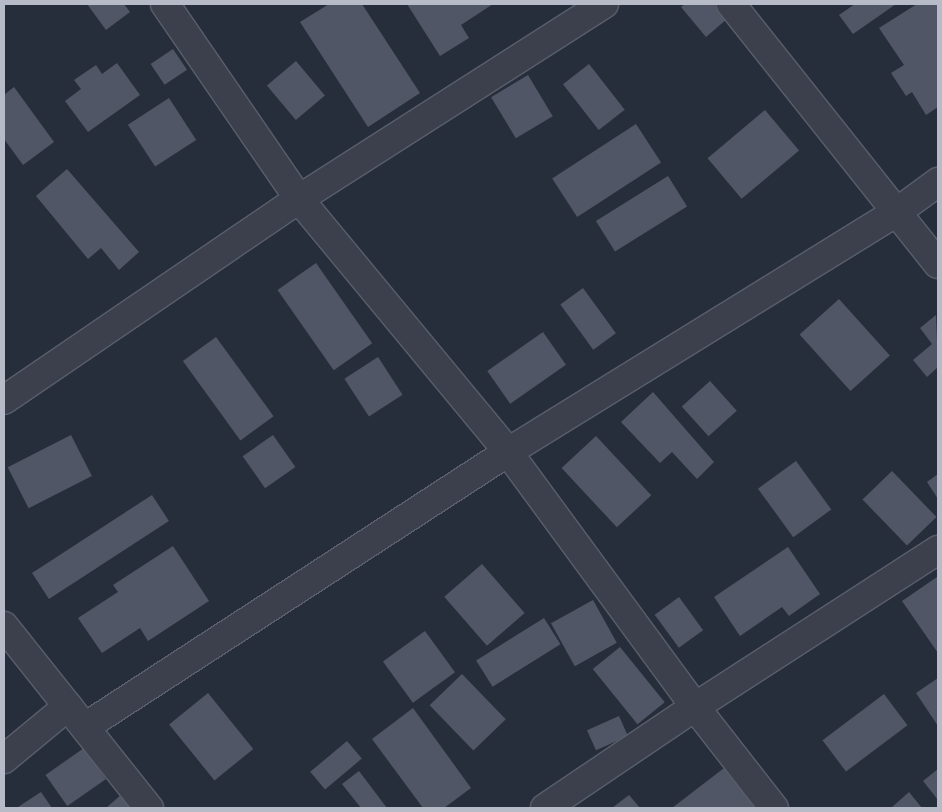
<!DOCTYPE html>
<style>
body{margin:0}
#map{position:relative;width:942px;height:812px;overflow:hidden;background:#272e3b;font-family:"Sofia Sans Condensed",sans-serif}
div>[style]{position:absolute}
.building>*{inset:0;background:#515666;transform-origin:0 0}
.roads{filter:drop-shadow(1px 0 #595e6a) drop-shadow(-1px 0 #595e6a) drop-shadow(0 1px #595e6a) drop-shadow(0 -1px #595e6a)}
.minor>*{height:28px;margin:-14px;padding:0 14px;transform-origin:14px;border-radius:14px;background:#3b404c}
span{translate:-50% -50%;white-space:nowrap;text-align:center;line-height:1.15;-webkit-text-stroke:4px #202531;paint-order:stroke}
.frame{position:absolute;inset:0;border:5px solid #b7bbc7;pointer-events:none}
</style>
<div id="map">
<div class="building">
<i style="clip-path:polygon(87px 4px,124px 4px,130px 12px,106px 30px)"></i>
<i style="clip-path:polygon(329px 4px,362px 4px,420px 93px,368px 127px,300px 22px)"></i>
<i style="clip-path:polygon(407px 4px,493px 4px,461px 25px,469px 38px,440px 56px)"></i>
<i style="clip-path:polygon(685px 4px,714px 4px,727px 19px,706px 37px,681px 7px)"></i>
<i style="clip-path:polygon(855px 4px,896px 4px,853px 34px,839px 15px)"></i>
<i style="clip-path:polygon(917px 4px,938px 4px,938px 107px,926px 115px,912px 92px,906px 96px,891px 73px,904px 65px,879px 28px)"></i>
<i style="left:173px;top:49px;width:25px;height:27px;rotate:56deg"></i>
<i style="left:296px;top:61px;width:45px;height:38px;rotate:50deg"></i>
<i style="clip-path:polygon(117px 63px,140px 95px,88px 132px,65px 101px,81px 89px,74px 80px,96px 65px,102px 74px)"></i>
<i style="left:589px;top:64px;width:58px;height:33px;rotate:52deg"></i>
<i style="left:528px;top:75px;width:48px;height:43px;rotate:59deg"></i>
<i style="clip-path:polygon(14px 87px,54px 142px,23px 165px,4px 139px,4px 95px)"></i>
<i style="left:169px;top:98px;width:50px;height:49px;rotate:57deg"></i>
<i style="left:765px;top:110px;width:53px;height:75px;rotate:50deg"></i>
<i style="left:636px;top:124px;width:46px;height:100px;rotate:57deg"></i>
<i style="clip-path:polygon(67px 169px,139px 252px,119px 270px,101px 248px,88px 259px,36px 196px)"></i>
<i style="left:668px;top:176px;width:36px;height:85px;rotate:58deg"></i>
<i style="left:316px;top:263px;width:98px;height:47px;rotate:55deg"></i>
<i style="left:583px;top:288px;width:56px;height:28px;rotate:54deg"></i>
<i style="left:839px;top:299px;width:76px;height:53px;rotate:48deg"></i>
<i style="clip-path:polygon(936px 315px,938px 367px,927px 377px,913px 360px,932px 344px,920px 328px)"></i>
<i style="left:543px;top:332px;width:40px;height:68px;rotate:55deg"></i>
<i style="left:216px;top:337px;width:98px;height:41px;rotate:54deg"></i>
<i style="left:378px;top:357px;width:45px;height:40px;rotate:57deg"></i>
<i style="left:710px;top:381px;width:40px;height:38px;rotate:48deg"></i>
<i style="clip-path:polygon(653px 392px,714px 462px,697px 479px,672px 452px,660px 463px,621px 422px)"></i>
<i style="left:71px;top:435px;width:46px;height:71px;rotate:63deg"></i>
<i style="left:273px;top:435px;width:39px;height:37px;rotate:55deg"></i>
<i style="left:596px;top:436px;width:81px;height:47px;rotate:47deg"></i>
<i style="left:796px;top:461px;width:60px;height:47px;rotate:54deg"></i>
<i style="left:892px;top:471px;width:64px;height:41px;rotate:46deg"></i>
<i style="clip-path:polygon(938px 474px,938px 499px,927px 482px)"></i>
<i style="left:152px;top:495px;width:31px;height:143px;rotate:57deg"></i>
<i style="clip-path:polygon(173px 546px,209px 601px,148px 641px,140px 628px,102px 653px,78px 618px,118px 592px,113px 585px)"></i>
<i style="clip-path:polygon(788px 547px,820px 594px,789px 616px,782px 607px,740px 636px,714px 597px)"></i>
<i style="left:482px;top:564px;width:65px;height:50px;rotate:49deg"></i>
<i style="clip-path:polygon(937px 577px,938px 578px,938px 653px,902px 601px)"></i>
<i style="left:679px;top:597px;width:41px;height:30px;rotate:54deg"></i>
<i style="left:593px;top:600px;width:49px;height:48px;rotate:61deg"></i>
<i style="left:544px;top:618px;width:31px;height:80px;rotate:58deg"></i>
<i style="left:425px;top:631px;width:51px;height:52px;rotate:54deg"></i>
<i style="left:620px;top:647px;width:71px;height:35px;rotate:51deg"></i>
<i style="left:462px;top:674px;width:63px;height:45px;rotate:46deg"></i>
<i style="clip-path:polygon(938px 678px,938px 726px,916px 693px)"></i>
<i style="left:208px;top:693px;width:72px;height:50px;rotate:51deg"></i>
<i style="left:884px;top:694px;width:39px;height:77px;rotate:53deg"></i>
<i style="clip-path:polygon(413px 708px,471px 788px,444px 808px,423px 808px,372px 739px)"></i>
<i style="left:619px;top:716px;width:22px;height:35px;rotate:66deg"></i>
<i style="left:347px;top:741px;width:23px;height:48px;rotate:50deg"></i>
<i style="left:84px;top:748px;width:38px;height:47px;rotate:55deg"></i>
<i style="clip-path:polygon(724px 768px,754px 807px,672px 808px)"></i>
<i style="clip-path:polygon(938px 769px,938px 800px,923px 781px)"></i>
<i style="clip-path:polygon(359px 771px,387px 808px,361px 808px,342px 784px)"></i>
<i style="clip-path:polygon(41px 792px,52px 808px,19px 808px,18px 807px)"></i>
<i style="clip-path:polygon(909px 792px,922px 808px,891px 808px)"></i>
<i style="clip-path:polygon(122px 794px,133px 808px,106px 808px)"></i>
<i style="clip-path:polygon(629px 795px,640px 808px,612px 808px)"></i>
</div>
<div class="roads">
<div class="minor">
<i style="left:165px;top:4px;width:237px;rotate:55.5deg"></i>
<i style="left:299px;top:199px;width:328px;rotate:50.4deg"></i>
<i style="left:508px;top:452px;width:316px;rotate:53.7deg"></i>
<i style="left:695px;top:707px;width:128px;rotate:52deg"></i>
<i style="left:731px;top:4px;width:332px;rotate:51.5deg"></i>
<i style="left:4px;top:400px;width:357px;rotate:-34.3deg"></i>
<i style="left:299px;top:199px;width:362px;rotate:-32.6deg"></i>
<i style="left:4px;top:626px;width:233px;rotate:51.5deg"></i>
<i style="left:85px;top:727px;width:505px;rotate:-33.03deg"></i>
<i style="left:508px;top:452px;width:457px;rotate:-31.7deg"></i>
<i style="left:897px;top:212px;width:51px;rotate:-36.2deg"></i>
<i style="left:4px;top:759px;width:83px;rotate:-39.6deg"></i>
<i style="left:545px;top:808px;width:181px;rotate:-34deg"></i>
<i style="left:695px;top:707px;width:289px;rotate:-32.9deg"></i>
</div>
</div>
<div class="frame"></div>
</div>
